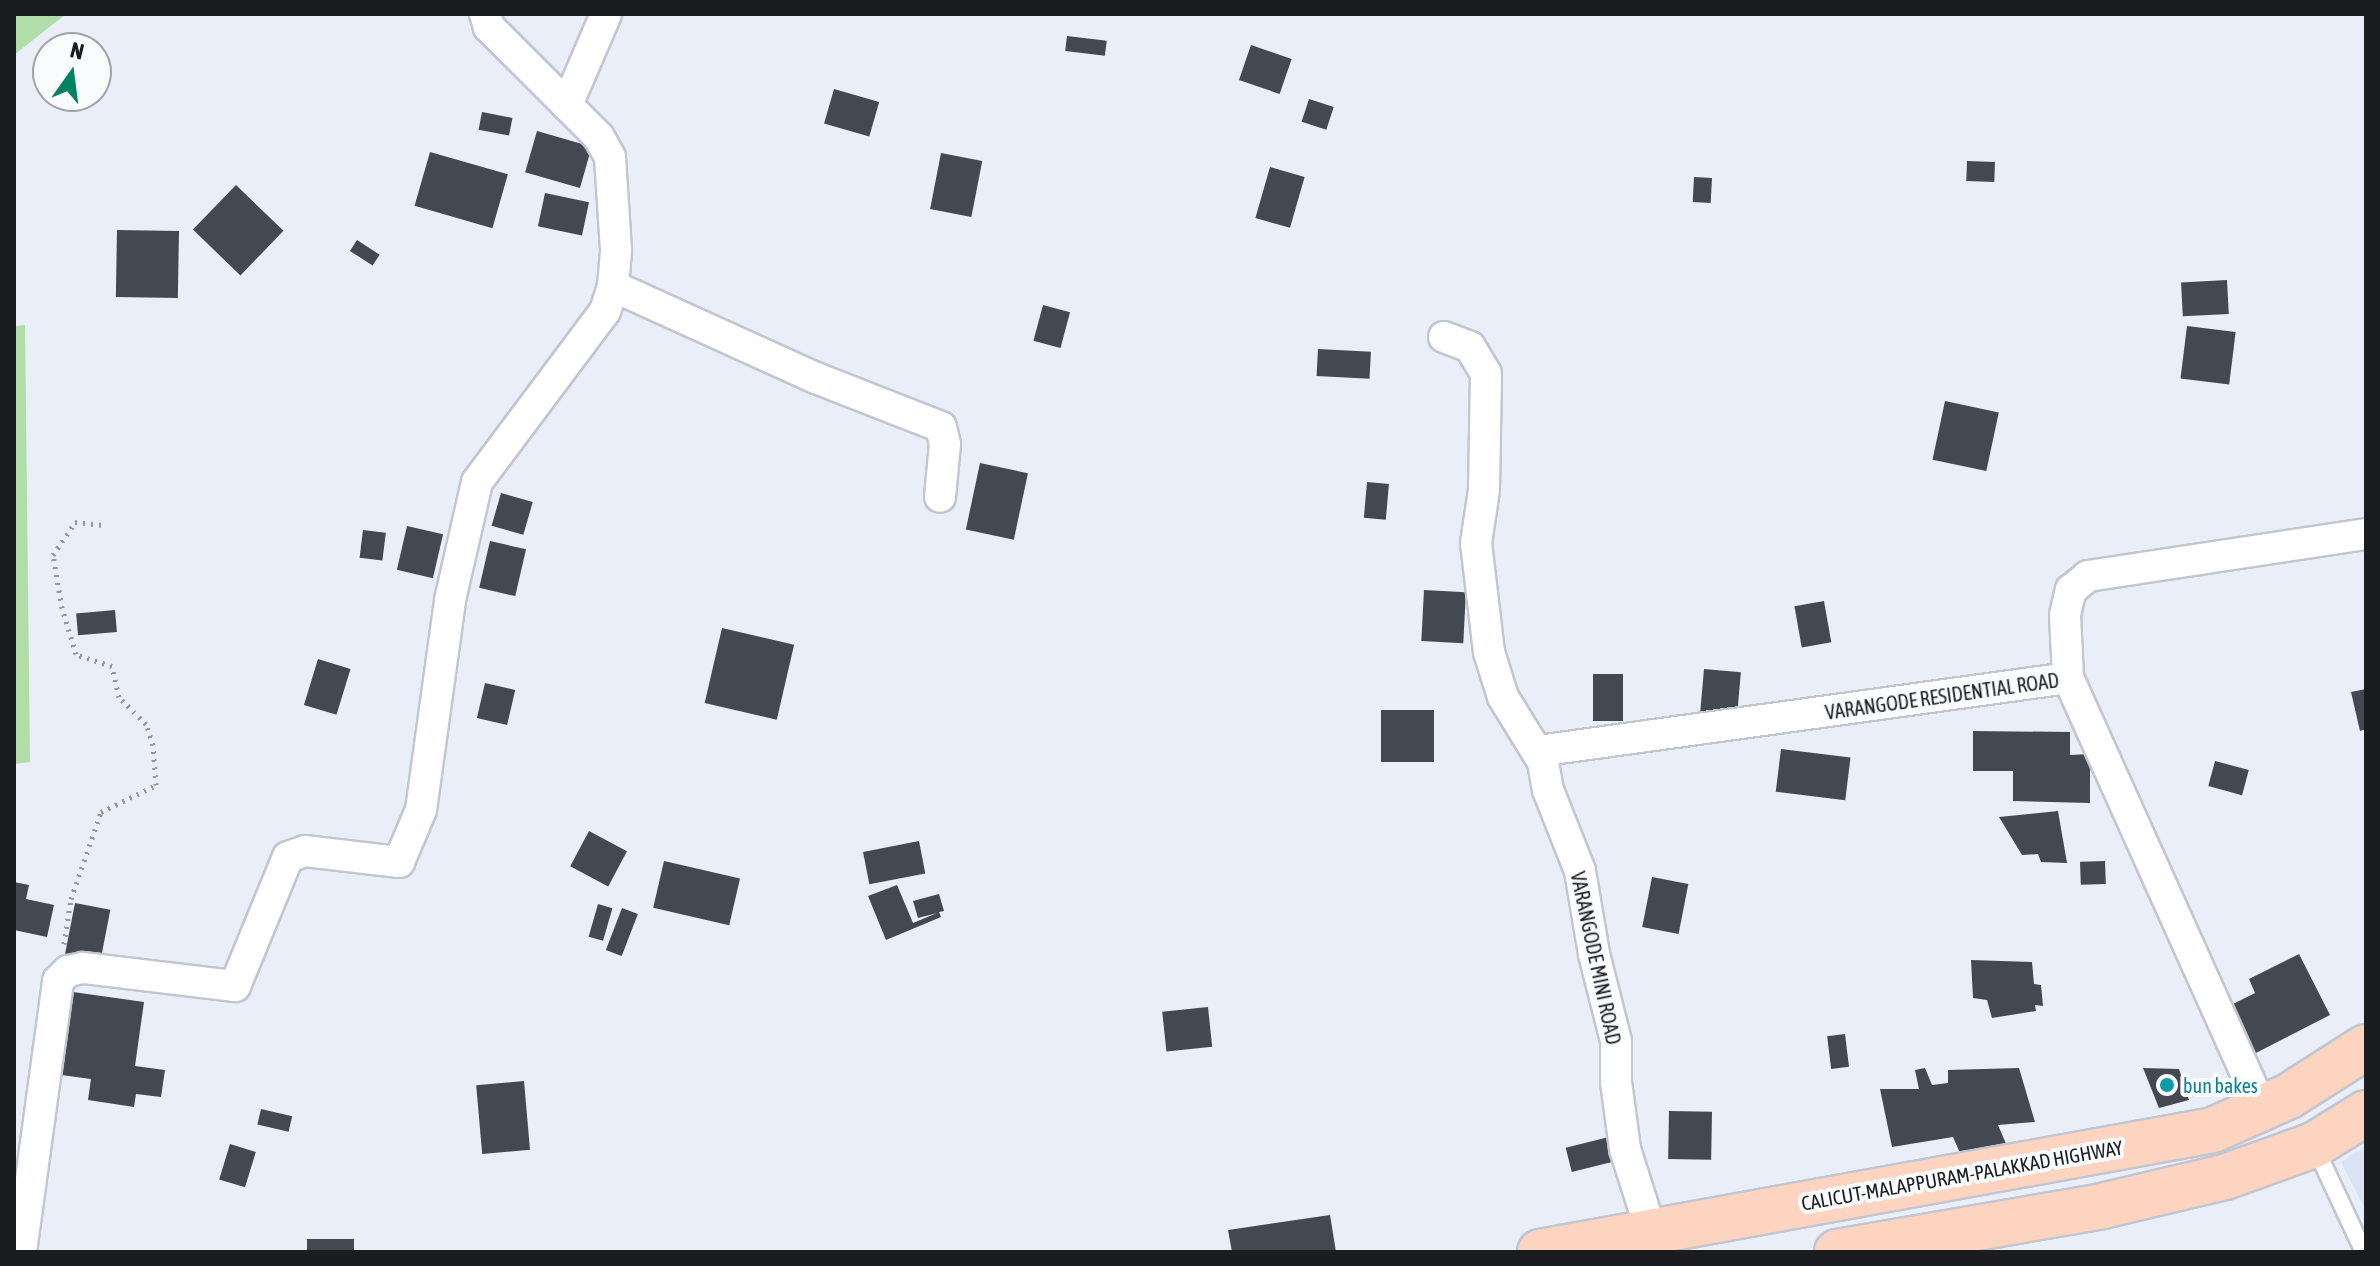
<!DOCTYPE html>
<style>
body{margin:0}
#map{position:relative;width:2380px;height:1266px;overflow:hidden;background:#e9eef8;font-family:"Asap Condensed",sans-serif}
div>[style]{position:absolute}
.built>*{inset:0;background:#dbe3f5}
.green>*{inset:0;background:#b1dda9}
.building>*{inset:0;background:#444850;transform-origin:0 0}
.path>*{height:5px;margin-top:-2.5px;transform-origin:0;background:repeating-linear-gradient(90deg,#92969e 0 2px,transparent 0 8px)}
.roads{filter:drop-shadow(2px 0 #c1c6d0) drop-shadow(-2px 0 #c1c6d0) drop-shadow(0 2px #c1c6d0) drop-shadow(0 -2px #c1c6d0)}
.service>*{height:16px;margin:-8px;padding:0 8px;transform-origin:8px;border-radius:8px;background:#fff}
.minor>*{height:30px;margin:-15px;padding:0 15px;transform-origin:15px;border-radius:15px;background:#fff}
.trunk>*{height:44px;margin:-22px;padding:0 22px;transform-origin:22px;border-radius:22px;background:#fcd4c0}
.dots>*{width:22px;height:22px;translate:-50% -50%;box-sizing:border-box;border:4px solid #fafbfd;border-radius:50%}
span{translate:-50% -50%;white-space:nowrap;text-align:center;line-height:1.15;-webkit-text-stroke:8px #fafbfd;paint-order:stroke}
.street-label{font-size:20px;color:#1a1c20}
.culture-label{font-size:20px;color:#0d838f}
.left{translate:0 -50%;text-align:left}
.frame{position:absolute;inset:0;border:16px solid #1a1c20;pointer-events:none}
.north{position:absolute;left:32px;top:32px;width:80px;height:80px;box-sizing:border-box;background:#fafbfd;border:2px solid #a0a2a5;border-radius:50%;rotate:14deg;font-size:22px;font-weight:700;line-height:32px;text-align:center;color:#1a1c20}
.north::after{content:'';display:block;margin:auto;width:28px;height:36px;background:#038364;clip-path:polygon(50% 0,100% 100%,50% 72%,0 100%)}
</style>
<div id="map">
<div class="built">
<i style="clip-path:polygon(2366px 1146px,2366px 1211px,2341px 1162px)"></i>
</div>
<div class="green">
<i style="clip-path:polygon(14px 14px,66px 14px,14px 55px)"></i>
<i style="clip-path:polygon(25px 325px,30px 762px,14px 764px,14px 326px)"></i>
</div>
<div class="building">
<i style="left:1067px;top:36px;width:40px;height:15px;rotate:7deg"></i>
<i style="left:1251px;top:45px;width:43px;height:37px;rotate:19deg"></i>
<i style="left:834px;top:89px;width:47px;height:36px;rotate:16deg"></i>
<i style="left:1309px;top:99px;width:26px;height:24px;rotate:18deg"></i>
<i style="left:482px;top:112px;width:31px;height:18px;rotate:11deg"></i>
<i style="left:537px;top:131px;width:57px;height:43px;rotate:16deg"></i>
<i style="left:430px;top:152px;width:81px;height:56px;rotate:16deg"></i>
<i style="left:941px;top:153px;width:42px;height:57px;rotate:11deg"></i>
<i style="left:1967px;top:161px;width:28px;height:20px;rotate:2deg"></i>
<i style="left:1270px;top:167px;width:36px;height:53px;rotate:16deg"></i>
<i style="left:1694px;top:177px;width:18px;height:25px;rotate:3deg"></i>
<i style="left:236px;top:185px;width:66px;height:62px;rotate:44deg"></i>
<i style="left:545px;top:193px;width:45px;height:34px;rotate:12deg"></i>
<i style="left:117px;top:230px;width:62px;height:67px;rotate:1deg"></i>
<i style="left:357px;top:240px;width:27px;height:13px;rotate:33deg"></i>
<i style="left:2227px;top:280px;width:34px;height:46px;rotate:87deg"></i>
<i style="left:1043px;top:305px;width:28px;height:37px;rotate:15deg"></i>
<i style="left:2187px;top:326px;width:49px;height:53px;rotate:7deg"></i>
<i style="left:1318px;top:349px;width:53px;height:27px;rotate:3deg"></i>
<i style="left:1945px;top:401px;width:55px;height:60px;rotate:12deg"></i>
<i style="left:980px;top:463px;width:49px;height:68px;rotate:12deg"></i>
<i style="left:1367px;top:482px;width:22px;height:36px;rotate:5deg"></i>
<i style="left:501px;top:493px;width:33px;height:34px;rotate:16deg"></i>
<i style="left:407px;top:526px;width:37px;height:45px;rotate:13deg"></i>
<i style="left:363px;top:530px;width:23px;height:28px;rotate:7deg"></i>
<i style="left:490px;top:541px;width:37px;height:48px;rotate:13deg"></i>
<i style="left:1424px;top:590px;width:42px;height:51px;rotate:3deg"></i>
<i style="left:1824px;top:601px;width:42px;height:30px;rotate:80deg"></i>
<i style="left:115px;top:610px;width:22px;height:39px;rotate:85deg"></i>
<i style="left:722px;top:628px;width:74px;height:77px;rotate:13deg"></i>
<i style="left:318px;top:659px;width:34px;height:48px;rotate:17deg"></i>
<i style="left:1704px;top:669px;width:37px;height:43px;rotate:5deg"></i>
<i style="left:1593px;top:674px;width:30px;height:47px"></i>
<i style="left:485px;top:683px;width:31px;height:36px;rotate:13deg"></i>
<i style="clip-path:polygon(2366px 689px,2366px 729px,2360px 731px,2351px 692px)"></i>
<i style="left:1434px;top:710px;width:52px;height:53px;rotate:90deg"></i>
<i style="clip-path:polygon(1973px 731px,2070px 732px,2070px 755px,2090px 754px,2090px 803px,2013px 801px,2013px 771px,1973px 771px)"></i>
<i style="left:1781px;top:749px;width:70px;height:43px;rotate:7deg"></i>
<i style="left:2215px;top:761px;width:35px;height:26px;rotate:15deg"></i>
<i style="clip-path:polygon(2058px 811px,2067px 863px,2041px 862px,2038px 854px,2022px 855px,1999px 817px)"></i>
<i style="left:589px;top:831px;width:43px;height:40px;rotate:28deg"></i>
<i style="left:919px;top:841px;width:33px;height:57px;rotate:79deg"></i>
<i style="left:664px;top:861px;width:78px;height:48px;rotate:13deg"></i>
<i style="left:2105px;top:861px;width:23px;height:25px;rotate:88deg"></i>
<i style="left:1652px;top:877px;width:37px;height:51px;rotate:11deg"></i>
<i style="clip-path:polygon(14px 882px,29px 885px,26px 899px,54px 905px,47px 937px,14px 930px)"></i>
<i style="clip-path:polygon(897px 885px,913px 923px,937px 913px,918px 918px,913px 901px,939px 894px,944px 911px,939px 912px,941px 917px,886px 940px,868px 896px)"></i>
<i style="left:75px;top:903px;width:36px;height:52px;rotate:11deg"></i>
<i style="left:598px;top:904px;width:15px;height:34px;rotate:16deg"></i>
<i style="left:622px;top:908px;width:17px;height:45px;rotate:21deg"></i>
<i style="clip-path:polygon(2299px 954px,2330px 1015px,2252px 1055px,2227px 1007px,2255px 993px,2249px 979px)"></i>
<i style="clip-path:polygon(1971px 960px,2032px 962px,2034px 984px,2041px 985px,2043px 1006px,2035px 1005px,2036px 1011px,1992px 1018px,1987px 1000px,1973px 998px)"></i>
<i style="clip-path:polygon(73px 992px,144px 1002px,135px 1066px,165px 1070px,161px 1097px,136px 1094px,134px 1107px,88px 1100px,91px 1079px,61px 1075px)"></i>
<i style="left:1208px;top:1007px;width:40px;height:46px;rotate:84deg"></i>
<i style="left:1845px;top:1034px;width:33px;height:18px;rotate:83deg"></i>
<i style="clip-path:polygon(1925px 1068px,1932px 1085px,1948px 1083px,1948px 1070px,2019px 1068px,2035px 1122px,1998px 1125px,2007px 1146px,1960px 1153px,1953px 1137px,1892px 1147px,1880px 1089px,1919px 1089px,1915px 1070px)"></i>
<i style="clip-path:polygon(2143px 1068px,2179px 1069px,2189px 1100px,2159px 1108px)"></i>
<i style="left:524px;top:1081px;width:69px;height:48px;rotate:85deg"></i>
<i style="left:261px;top:1109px;width:32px;height:16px;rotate:13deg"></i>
<i style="left:1669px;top:1111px;width:43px;height:48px;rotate:1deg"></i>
<i style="left:1621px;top:1134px;width:25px;height:57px;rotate:76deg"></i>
<i style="left:230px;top:1144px;width:27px;height:37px;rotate:17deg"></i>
<i style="clip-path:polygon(1330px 1215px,1336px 1252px,1232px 1252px,1228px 1230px)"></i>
<i style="left:354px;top:1239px;width:13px;height:47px;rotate:90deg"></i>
</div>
<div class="path">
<i style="left:64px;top:944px;width:46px;rotate:-81.2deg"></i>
<i style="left:71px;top:899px;width:92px;rotate:-71deg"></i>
<i style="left:101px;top:812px;width:61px;rotate:-26.1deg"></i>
<i style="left:156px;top:785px;width:40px;rotate:-94.3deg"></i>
<i style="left:153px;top:745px;width:22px;rotate:-108deg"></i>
<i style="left:146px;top:724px;width:38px;rotate:-135deg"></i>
<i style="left:119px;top:697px;width:32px;rotate:-103deg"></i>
<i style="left:112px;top:666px;width:38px;rotate:-162deg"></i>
<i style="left:76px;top:654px;width:48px;rotate:-106.9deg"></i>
<i style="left:62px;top:608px;width:54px;rotate:-99.6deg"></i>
<i style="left:53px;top:555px;width:40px;rotate:-56deg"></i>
<i style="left:75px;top:522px;width:31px;rotate:6deg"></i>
</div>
<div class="roads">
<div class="service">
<i style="left:2314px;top:1145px;width:118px;rotate:65deg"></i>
</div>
<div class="minor">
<i style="left:567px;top:105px;width:99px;rotate:-66.8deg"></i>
<i style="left:613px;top:286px;width:223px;rotate:24.4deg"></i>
<i style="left:816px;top:378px;width:134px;rotate:21.4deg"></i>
<i style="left:941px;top:427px;width:17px;rotate:77deg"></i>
<i style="left:945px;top:444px;width:53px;rotate:95.4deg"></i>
<i style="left:1444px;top:337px;width:28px;rotate:21deg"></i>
<i style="left:1470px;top:347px;width:31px;rotate:59deg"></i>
<i style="left:1486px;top:374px;width:116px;rotate:91deg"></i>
<i style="left:1484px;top:490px;width:54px;rotate:98.6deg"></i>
<i style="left:1476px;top:543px;width:110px;rotate:83.2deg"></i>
<i style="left:1489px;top:652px;width:47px;rotate:72.7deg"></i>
<i style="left:1503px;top:697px;width:76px;rotate:58.4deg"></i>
<i style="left:1543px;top:762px;width:28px;rotate:80deg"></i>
<i style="left:1548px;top:790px;width:87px;rotate:68.4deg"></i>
<i style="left:1580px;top:871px;width:84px;rotate:80.4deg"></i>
<i style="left:1594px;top:954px;width:90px;rotate:75.8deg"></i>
<i style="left:1616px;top:1041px;width:41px;rotate:90deg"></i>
<i style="left:1616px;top:1082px;width:68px;rotate:82.3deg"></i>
<i style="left:1625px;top:1149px;width:86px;rotate:72.4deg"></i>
<i style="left:1538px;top:751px;width:535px;rotate:-7.84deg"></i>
<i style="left:2262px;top:1109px;width:473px;rotate:-114.2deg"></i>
<i style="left:2068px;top:678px;width:63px;rotate:-92.7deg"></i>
<i style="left:2065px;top:615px;width:26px;rotate:-77deg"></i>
<i style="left:2071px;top:590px;width:22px;rotate:-39deg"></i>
<i style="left:2088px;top:576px;width:281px;rotate:-8.6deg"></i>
<i style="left:21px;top:1252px;width:274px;rotate:-82.2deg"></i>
<i style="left:58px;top:981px;width:14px;rotate:-45deg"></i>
<i style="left:68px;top:971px;width:15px;rotate:-11deg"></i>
<i style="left:83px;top:968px;width:153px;rotate:6.8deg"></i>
<i style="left:235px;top:986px;width:139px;rotate:-67.7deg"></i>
<i style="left:288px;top:857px;width:18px;rotate:-19deg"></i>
<i style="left:305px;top:851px;width:95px;rotate:6.7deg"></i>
<i style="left:399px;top:862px;width:56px;rotate:-67.1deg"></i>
<i style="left:421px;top:810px;width:212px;rotate:-82.1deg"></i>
<i style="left:450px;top:600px;width:121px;rotate:-77.1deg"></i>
<i style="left:477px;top:482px;width:214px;rotate:-53.2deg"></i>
<i style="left:605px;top:311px;width:26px;rotate:-72deg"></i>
<i style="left:613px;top:286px;width:36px;rotate:-85deg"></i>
<i style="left:616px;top:250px;width:93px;rotate:-93.7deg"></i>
<i style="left:610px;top:157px;width:23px;rotate:-119deg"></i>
<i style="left:599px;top:137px;width:156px;rotate:-135deg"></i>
<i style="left:489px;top:27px;width:14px;rotate:-107deg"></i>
</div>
<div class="trunk">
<i style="left:1540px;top:1252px;width:684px;rotate:-10.27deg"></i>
<i style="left:2213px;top:1130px;width:83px;rotate:-24.1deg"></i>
<i style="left:2289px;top:1096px;width:91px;rotate:-32.5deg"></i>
<i style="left:1837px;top:1252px;width:269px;rotate:-9.8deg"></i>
<i style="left:2102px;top:1206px;width:126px;rotate:-13.3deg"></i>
<i style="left:2225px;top:1177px;width:95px;rotate:-19.8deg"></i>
<i style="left:2314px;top:1145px;width:61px;rotate:-31.6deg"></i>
</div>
</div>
<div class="dots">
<i style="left:2167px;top:1085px;background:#0f9aa8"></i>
</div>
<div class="street-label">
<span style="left:1942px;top:696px;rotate:-8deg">VARANGODE RESIDENTIAL ROAD</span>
<span style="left:1596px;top:958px;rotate:78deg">VARANGODE MINI ROAD</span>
<span style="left:1962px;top:1175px;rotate:-10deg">CALICUT-MALAPPURAM-PALAKKAD HIGHWAY</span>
</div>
<div class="culture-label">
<span class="left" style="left:2183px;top:1085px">bun bakes</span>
</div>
<div class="frame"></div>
<div class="north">N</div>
</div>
